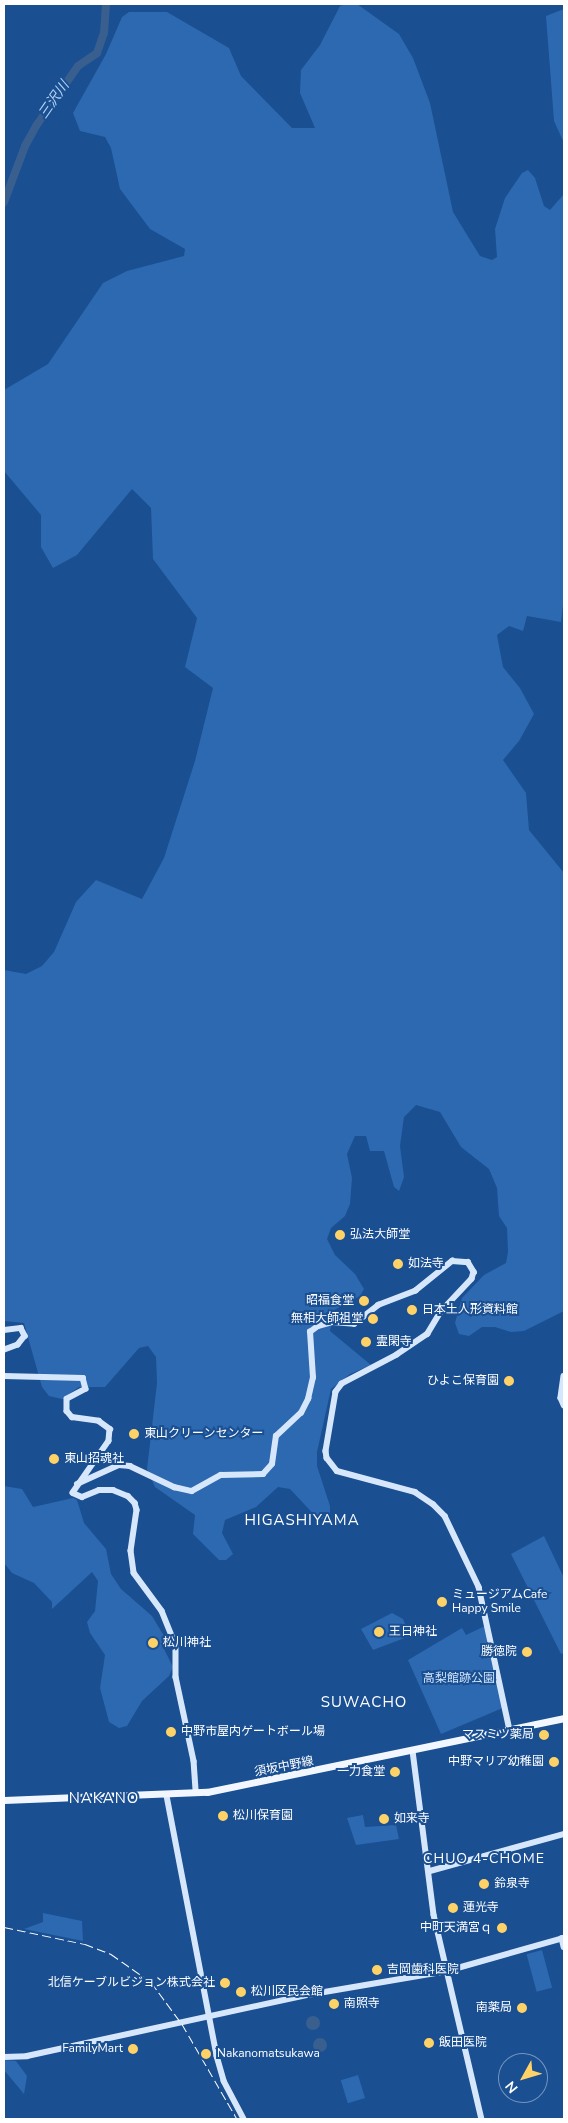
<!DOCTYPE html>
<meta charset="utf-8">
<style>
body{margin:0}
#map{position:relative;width:568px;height:2123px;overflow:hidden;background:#1a4f92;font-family:"Nunito Sans","Noto Sans JP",sans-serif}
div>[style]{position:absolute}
.green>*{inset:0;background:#2d69b0;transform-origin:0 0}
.water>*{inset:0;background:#395f8f}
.round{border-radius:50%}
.river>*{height:8px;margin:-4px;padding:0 4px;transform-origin:4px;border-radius:4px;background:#395f8f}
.secondary>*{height:5.5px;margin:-2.75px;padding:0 2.75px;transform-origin:2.75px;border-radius:2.75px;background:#d7e7fb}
.primary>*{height:7px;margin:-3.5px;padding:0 3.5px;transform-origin:3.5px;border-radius:3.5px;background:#f2f7ff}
.rail>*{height:1px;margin-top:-0.5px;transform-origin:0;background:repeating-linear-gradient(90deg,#fff 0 9px,transparent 0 13px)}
.dots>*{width:14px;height:14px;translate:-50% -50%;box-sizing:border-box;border:2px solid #1a4f92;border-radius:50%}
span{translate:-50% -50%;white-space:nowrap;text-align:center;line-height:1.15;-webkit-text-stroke:4px #1a4f92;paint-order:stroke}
.poi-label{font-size:12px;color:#fff}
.left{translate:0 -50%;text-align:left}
.right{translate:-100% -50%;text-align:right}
.park-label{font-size:12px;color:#d0e4fb}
.street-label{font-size:12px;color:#fff}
.water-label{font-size:14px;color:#b6d4f6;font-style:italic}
.neighbourhood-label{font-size:14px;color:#fff;letter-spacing:1px}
.quarter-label{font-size:15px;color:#fff;letter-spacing:1px}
.frame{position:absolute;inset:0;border:5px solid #fff;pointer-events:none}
.north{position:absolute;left:498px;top:2053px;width:50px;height:50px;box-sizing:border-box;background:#1a4f92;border:1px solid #7695be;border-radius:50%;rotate:231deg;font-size:14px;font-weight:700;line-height:20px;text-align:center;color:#fff}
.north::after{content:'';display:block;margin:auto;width:18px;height:22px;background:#ffd268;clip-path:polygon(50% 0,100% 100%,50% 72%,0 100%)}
</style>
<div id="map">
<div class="green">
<i style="clip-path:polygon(346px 4px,357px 4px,399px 34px,413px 58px,430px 103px,453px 212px,480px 256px,492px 260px,497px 257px,495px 229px,505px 198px,522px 173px,528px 170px,535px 178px,544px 206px,550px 210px,564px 194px,564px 597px,561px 622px,527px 616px,523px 631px,509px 626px,497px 635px,503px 667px,520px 688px,534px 714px,519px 741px,503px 760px,526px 793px,529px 830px,564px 873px,564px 1311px,524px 1331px,511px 1332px,495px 1327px,482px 1327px,469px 1336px,459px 1334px,455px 1323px,462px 1298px,484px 1275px,506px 1263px,508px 1252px,507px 1228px,499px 1216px,497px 1188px,489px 1169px,461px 1147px,440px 1112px,416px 1105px,404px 1117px,400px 1146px,404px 1177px,399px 1191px,394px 1187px,384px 1151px,370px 1151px,366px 1136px,355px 1136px,347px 1154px,352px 1178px,350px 1204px,345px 1216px,331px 1228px,327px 1239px,335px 1255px,355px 1274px,364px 1289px,360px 1296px,334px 1310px,330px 1331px,371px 1365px,350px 1374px,331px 1389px,317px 1452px,317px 1466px,330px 1506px,330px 1516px,320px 1521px,290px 1489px,278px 1487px,256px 1507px,225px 1520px,222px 1533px,233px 1554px,226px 1560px,219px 1560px,193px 1534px,195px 1515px,155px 1487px,147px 1469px,157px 1383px,156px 1357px,148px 1346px,139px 1348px,105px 1387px,79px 1387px,62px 1399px,49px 1396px,42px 1387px,24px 1323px,4px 1321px,4px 970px,26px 974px,42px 966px,54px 952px,76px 902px,96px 880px,142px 899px,164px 858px,195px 761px,213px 688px,185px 667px,197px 618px,153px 559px,151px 508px,132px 489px,77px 555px,53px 568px,41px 547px,41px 515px,4px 471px,4px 390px,48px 364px,103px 283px,127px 271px,184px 256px,185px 249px,150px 229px,120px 189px,111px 148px,105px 137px,80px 131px,73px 113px,106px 54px,122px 17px,129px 12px,167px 12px,229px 48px,241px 76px,292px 128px,315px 128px,300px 93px,301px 70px,320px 45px,340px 6px)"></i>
<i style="clip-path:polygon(564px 9px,564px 143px,554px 121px,546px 16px)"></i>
<i style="clip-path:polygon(4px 1486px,22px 1489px,33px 1507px,73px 1498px,77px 1500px,84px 1523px,106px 1549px,111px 1574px,121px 1589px,152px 1616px,164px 1636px,162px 1645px,173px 1667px,169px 1676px,142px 1701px,127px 1726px,119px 1728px,109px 1722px,100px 1688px,105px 1655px,90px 1633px,87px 1622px,95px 1611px,98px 1581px,92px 1572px,52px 1609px,52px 1602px,34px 1583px,12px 1573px,4px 1563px)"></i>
<i style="clip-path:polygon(544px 1536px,564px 1578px,564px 1653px,561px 1654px,511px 1554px)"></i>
<i style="clip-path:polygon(392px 1613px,403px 1619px,410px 1636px,373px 1650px,361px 1629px)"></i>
<i style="clip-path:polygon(487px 1625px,505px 1707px,441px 1734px,408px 1660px,462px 1628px,466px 1635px)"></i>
<i style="clip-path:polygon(363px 1815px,365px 1827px,396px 1825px,399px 1839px,356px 1845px,347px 1818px)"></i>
<i style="clip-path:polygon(43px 1913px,82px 1921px,83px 1941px,24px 1929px,43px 1922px)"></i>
<i style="left:542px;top:1950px;width:39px;height:16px;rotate:75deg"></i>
<i style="clip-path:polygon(4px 2060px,16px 2061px,27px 2076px,24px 2094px,4px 2070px)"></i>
<i style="left:358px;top:2075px;width:24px;height:18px;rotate:73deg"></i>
</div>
<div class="water">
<i class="round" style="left:306px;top:2016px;width:14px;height:14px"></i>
<i class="round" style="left:313px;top:2038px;width:14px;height:14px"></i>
</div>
<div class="river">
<i style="left:4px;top:202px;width:60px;rotate:-69.4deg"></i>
<i style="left:25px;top:146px;width:23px;rotate:-61deg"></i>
<i style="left:36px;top:126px;width:73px;rotate:-55deg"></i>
<i style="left:78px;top:66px;width:23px;rotate:-34deg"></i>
<i style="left:97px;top:53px;width:21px;rotate:-71deg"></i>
<i style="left:104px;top:33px;width:29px;rotate:-86deg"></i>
</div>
<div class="secondary">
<i style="left:4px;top:1330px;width:17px;rotate:-7deg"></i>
<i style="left:21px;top:1328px;width:9px;rotate:63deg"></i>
<i style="left:25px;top:1336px;width:11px;rotate:128deg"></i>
<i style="left:18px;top:1345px;width:15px;rotate:160deg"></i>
<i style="left:4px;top:1376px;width:79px;rotate:1.5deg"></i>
<i style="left:83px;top:1378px;width:11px;rotate:75deg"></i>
<i style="left:86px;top:1389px;width:21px;rotate:152deg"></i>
<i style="left:67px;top:1399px;width:12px;rotate:90deg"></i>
<i style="left:67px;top:1411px;width:8px;rotate:50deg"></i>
<i style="left:72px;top:1417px;width:27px;rotate:8deg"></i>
<i style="left:99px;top:1421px;width:14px;rotate:36deg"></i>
<i style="left:110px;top:1429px;width:12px;rotate:95deg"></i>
<i style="left:109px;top:1441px;width:63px;rotate:124.7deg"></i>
<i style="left:73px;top:1493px;width:10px;rotate:24deg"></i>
<i style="left:82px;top:1497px;width:18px;rotate:-22deg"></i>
<i style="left:99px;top:1490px;width:14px"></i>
<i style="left:113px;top:1490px;width:16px;rotate:22deg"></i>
<i style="left:128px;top:1496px;width:10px;rotate:45deg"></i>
<i style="left:135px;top:1503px;width:7px;rotate:74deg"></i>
<i style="left:137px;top:1510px;width:41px;rotate:98.3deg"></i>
<i style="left:131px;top:1551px;width:22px;rotate:82deg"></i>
<i style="left:134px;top:1573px;width:47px;rotate:53.6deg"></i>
<i style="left:162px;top:1611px;width:37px;rotate:68deg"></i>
<i style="left:176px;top:1645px;width:32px;rotate:90deg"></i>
<i style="left:176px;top:1677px;width:86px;rotate:77.9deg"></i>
<i style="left:194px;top:1761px;width:32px;rotate:86deg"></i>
<i style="left:564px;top:1376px;width:22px;rotate:98deg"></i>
<i style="left:561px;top:1398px;width:8px;rotate:67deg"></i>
<i style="left:77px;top:1484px;width:46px;rotate:-24.3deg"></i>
<i style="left:119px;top:1465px;width:11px;rotate:5deg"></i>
<i style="left:130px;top:1466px;width:49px;rotate:25.5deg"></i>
<i style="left:174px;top:1487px;width:18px;rotate:13deg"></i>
<i style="left:192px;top:1491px;width:33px;rotate:-29deg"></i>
<i style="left:221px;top:1475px;width:42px;rotate:-1.4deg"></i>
<i style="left:263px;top:1474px;width:13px;rotate:-48deg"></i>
<i style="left:272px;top:1464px;width:28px;rotate:-82deg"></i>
<i style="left:276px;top:1436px;width:34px;rotate:-43deg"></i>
<i style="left:301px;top:1413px;width:16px;rotate:-63deg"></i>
<i style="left:308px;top:1399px;width:22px;rotate:-77deg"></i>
<i style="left:313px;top:1378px;width:46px;rotate:-93.7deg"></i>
<i style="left:310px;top:1332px;width:10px;rotate:-37deg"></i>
<i style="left:318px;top:1326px;width:16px;rotate:-15deg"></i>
<i style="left:333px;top:1322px;width:21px;rotate:5deg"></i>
<i style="left:354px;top:1324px;width:31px;rotate:-38deg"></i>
<i style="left:378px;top:1305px;width:40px;rotate:-21deg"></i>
<i style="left:415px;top:1291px;width:48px;rotate:-39deg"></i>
<i style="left:452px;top:1261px;width:16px;rotate:4deg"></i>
<i style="left:468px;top:1262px;width:12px;rotate:59deg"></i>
<i style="left:474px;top:1272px;width:7px;rotate:106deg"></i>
<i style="left:472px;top:1279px;width:45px;rotate:133.2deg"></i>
<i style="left:441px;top:1312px;width:26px;rotate:121deg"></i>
<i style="left:428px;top:1334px;width:37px;rotate:146deg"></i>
<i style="left:397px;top:1355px;width:62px;rotate:152.2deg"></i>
<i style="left:342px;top:1384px;width:10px;rotate:127deg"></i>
<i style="left:336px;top:1392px;width:60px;rotate:99.6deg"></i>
<i style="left:326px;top:1451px;width:7px;rotate:82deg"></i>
<i style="left:327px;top:1458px;width:16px;rotate:52deg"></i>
<i style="left:337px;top:1471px;width:81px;rotate:15.1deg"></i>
<i style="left:415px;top:1492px;width:22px;rotate:34deg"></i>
<i style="left:433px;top:1504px;width:17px;rotate:45deg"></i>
<i style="left:445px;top:1516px;width:79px;rotate:64.4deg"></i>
<i style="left:479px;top:1587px;width:146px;rotate:77.8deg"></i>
<i style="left:413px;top:1751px;width:165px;rotate:82.7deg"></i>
<i style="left:434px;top:1915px;width:210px;rotate:76.8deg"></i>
<i style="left:167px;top:1796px;width:265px;rotate:79.1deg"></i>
<i style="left:217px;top:2056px;width:26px;rotate:74deg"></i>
<i style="left:224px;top:2081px;width:43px;rotate:62.2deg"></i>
<i style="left:430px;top:1871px;width:139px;rotate:-15.4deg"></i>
<i style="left:562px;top:1938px;width:9px;rotate:77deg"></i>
<i style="left:4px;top:2057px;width:23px;rotate:-2deg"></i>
<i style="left:27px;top:2056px;width:287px;rotate:-12.3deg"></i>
<i style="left:307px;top:1995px;width:142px;rotate:-9.7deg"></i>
<i style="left:447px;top:1971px;width:122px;rotate:-15.8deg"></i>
</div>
<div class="primary">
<i style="left:4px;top:1800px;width:203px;rotate:-2.3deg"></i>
<i style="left:207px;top:1792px;width:365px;rotate:-11.7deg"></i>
</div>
<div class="rail">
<i style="left:4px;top:1927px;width:83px;rotate:11.9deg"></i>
<i style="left:85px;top:1944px;width:28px;rotate:21deg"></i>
<i style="left:111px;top:1954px;width:49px;rotate:35deg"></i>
<i style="left:151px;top:1982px;width:52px;rotate:53.6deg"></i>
<i style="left:182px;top:2024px;width:110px;rotate:59.9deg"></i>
</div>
<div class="dots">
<i style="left:340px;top:1235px;background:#ffd268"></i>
<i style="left:398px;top:1264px;background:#ffd268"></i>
<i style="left:364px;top:1301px;background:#ffd268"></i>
<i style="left:412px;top:1310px;background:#ffd268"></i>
<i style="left:373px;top:1319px;background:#ffd268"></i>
<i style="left:366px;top:1342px;background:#ffd268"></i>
<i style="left:509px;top:1381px;background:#ffd268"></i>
<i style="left:134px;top:1434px;background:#ffd268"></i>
<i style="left:54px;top:1459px;background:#ffd268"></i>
<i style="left:442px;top:1602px;background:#ffd268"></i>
<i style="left:379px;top:1632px;background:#ffd268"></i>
<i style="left:153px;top:1643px;background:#ffd268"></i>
<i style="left:527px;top:1652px;background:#ffd268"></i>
<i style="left:171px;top:1732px;background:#ffd268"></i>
<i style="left:544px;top:1735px;background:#ffd268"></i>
<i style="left:554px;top:1762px;background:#ffd268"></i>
<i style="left:395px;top:1772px;background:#ffd268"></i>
<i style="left:223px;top:1816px;background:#ffd268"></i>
<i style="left:384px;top:1819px;background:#ffd268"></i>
<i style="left:484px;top:1884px;background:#ffd268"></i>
<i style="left:453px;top:1908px;background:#ffd268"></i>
<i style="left:502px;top:1928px;background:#ffd268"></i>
<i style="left:377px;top:1970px;background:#ffd268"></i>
<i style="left:225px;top:1983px;background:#ffd268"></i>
<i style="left:241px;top:1992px;background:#ffd268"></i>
<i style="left:334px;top:2004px;background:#ffd268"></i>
<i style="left:522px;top:2008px;background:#ffd268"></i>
<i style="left:429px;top:2043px;background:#ffd268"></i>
<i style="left:133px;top:2049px;background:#ffd268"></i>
<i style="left:206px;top:2054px;background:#ffd268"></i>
</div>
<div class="poi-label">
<span class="left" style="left:350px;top:1235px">弘法大師堂</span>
<span class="left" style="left:408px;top:1264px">如法寺</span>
<span class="right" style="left:354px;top:1301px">昭福食堂</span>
<span class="left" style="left:422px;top:1310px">日本土人形資料館</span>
<span class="right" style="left:363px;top:1319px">無相大師祖堂</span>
<span class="left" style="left:376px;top:1342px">霊閑寺</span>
<span class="right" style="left:499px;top:1381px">ひよこ保育園</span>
<span class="left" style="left:144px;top:1434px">東山クリーンセンター</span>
<span class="left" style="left:64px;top:1459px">東山招魂社</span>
<span class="left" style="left:452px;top:1602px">ミュージアムCafe<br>Happy Smile</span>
<span class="left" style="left:389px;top:1632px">王日神社</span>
<span class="left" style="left:163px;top:1643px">松川神社</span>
<span class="right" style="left:517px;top:1652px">勝徳院</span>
<span class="left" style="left:181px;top:1732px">中野市屋内ゲートボール場</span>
<span class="right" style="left:534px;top:1735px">マスミツ薬局</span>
<span class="right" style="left:544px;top:1762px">中野マリア幼稚園</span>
<span class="right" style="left:385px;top:1772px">一力食堂</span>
<span class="left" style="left:233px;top:1816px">松川保育園</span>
<span class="left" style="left:394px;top:1819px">如来寺</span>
<span class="left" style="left:494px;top:1884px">鈴泉寺</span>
<span class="left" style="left:463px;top:1908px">蓮光寺</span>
<span class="right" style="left:492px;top:1928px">中町天満宮ｑ</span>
<span class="left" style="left:387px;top:1970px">吉岡歯科医院</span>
<span class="right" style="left:215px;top:1983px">北信ケーブルビジョン株式会社</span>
<span class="left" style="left:251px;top:1992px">松川区民会館</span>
<span class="left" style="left:344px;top:2004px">南照寺</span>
<span class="right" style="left:512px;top:2008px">南薬局</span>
<span class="left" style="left:439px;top:2043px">飯田医院</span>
<span class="right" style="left:123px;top:2049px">FamilyMart</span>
<span class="left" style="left:217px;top:2054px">Nakanomatsukawa</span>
</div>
<div class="park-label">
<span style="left:459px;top:1679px">高梨館跡公園</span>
</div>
<div class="street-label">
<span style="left:284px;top:1767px;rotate:-11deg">須坂中野線</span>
</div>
<div class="water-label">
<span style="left:54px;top:100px;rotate:-55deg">三沢川</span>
</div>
<div class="neighbourhood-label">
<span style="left:484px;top:1859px">CHUO 4-CHOME</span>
</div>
<div class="quarter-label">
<span style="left:302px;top:1521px">HIGASHIYAMA</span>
<span style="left:364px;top:1703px">SUWACHO</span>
<span style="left:104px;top:1799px">NAKANO</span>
</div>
<div class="frame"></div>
<div class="north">N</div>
</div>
